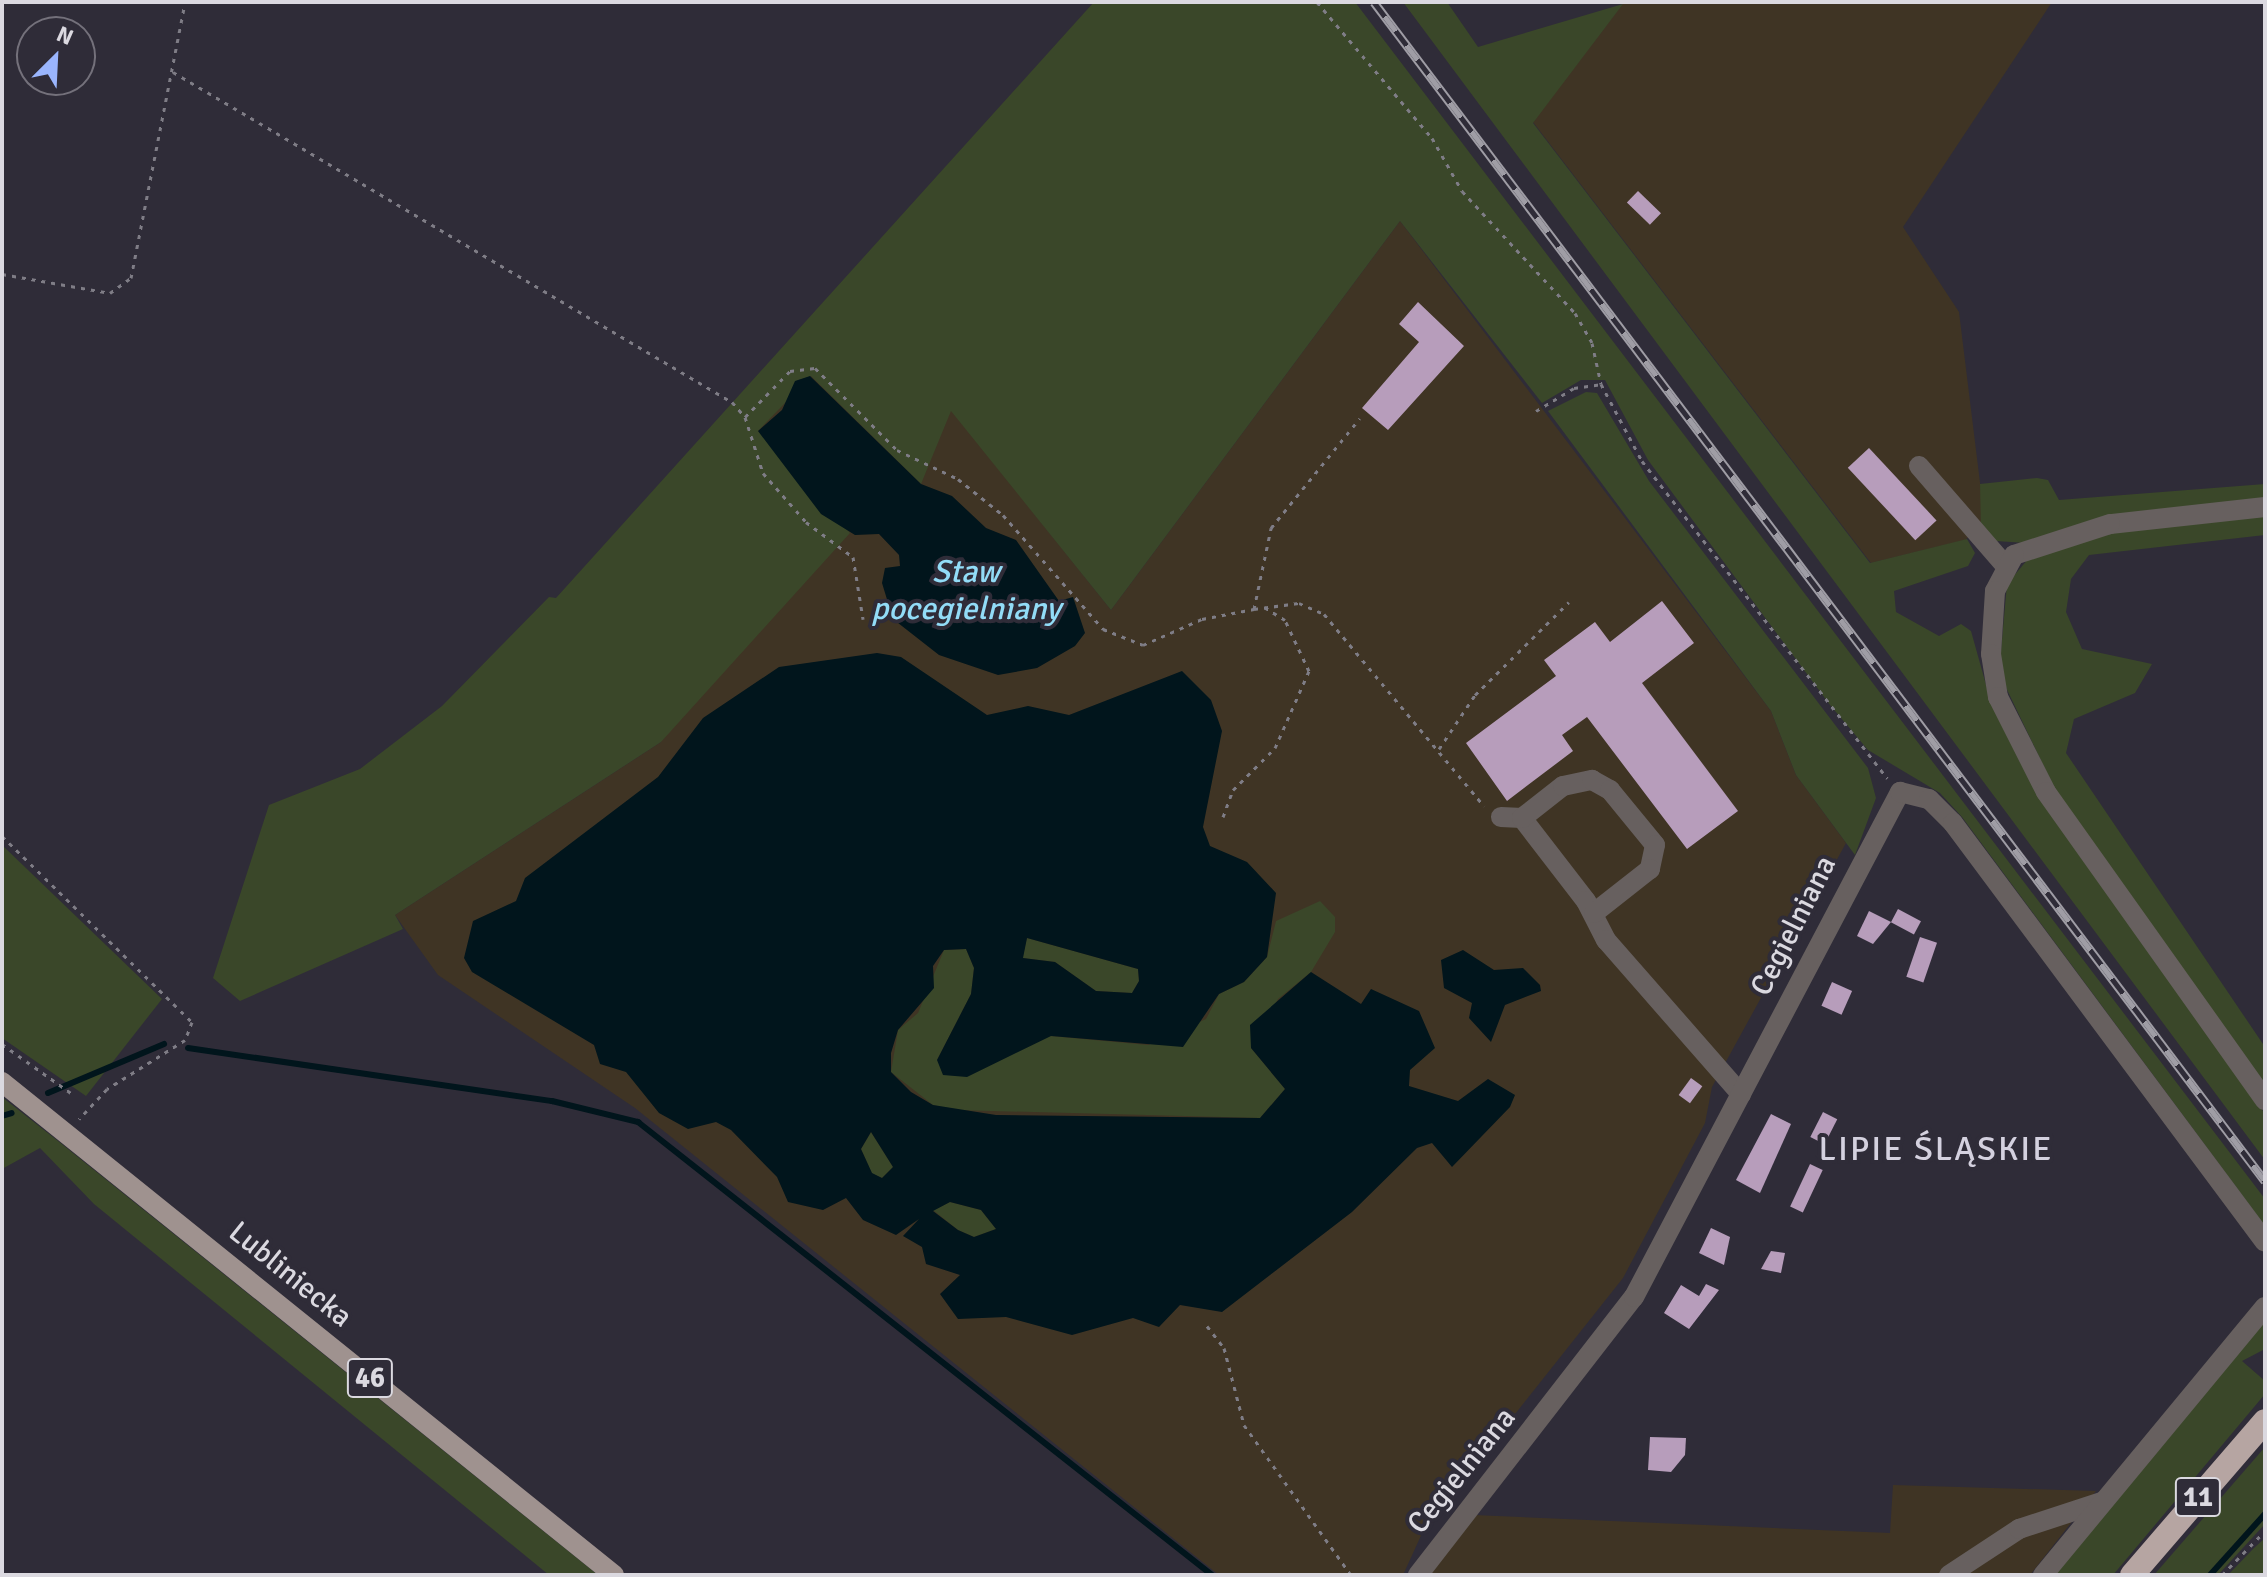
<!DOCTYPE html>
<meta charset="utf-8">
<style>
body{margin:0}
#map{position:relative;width:2267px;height:1577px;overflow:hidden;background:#2f2c38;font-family:Signika,sans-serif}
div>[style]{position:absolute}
.industrial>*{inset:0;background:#3f3424}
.green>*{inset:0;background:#3a4729}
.water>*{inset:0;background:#01151c}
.stream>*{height:6px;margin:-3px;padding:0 3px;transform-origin:3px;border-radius:3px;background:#01151c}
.building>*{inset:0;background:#b79dbb;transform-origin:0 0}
.path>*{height:3px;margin-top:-1.5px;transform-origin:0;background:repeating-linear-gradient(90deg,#7f7d86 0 4px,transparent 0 10px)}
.minor>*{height:20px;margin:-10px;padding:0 10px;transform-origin:10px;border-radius:10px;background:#67605f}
.major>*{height:20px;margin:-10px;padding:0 10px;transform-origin:10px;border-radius:10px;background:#9f928f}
.highway>*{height:24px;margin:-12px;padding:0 12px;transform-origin:12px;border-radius:12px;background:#b6a5a2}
.rail>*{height:9px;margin-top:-4.5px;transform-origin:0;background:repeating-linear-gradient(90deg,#2f2c38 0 18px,#9f9da5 0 36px);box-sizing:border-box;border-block:2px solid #9f9da5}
span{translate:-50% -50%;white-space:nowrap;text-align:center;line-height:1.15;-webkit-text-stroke:8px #2f2c38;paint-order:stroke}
.shield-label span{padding:2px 6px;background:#2f2c38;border:2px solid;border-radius:6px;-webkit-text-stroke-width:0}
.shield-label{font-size:28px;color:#dbd9e0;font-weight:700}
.street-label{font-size:30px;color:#dbd9e0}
.water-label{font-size:32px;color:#92dcf7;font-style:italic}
.quarter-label{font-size:34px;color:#d4d1df;letter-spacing:2px}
.frame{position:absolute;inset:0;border:4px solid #dbd9e0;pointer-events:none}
.north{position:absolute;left:16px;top:16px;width:80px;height:80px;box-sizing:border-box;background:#2f2c38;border:2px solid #74717b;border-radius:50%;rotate:24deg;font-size:22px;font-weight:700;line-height:32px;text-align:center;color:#dbd9e0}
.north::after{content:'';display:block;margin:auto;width:28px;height:36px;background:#9ab5fd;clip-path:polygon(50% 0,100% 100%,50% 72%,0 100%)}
</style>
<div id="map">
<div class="industrial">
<i style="clip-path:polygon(1624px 2px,2052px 2px,1903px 227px,1959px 312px,1985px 523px,1965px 540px,1871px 563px,1533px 122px)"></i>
<i style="clip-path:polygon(1400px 221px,1771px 711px,1796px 775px,1846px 843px,1712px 1087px,1705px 1123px,1623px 1278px,1424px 1529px,1403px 1575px,1219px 1575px,635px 1108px,438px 975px,395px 915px,661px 742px,728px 431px,851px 284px,1111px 610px)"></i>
<i style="clip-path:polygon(1893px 1485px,2096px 1491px,2030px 1575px,1428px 1575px,1474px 1515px,1890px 1533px)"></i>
</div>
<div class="green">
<i style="clip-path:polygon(1094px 2px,1355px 2px,2265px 1199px,2265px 1226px,1962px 817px,1940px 793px,1868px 750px,1830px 705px,1648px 460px,1605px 380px,1581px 380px,1542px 403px,1400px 221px,1111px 610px,951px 411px,921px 484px,811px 376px,758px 431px,850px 533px,661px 742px,395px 915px,403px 929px,240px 1001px,213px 978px,269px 805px,360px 769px,442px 706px,549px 597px,556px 598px)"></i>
<i style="clip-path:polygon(1403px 2px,1447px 2px,1478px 47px,1623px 4px,1533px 123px,1870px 563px,1967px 539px,1975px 553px,1968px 566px,1894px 591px,1896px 612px,1939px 636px,1961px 624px,1971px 631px,1990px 699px,2036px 791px,2265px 1114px,2265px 1160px)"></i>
<i style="clip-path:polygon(1586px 392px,1597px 393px,1649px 481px,1868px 768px,1876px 798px,1855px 855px,1796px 775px,1771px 711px,1548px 411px)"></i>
<i style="clip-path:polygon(2037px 478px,2048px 480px,2059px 500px,2265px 484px,2265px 501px,2105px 519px,2026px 543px,1996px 541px,1981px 527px,1980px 484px)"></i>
<i style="clip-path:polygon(2265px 514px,2265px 535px,2089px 555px,2071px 579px,2066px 612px,2082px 649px,2152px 664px,2135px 693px,2074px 719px,2066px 753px,2265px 1047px,2265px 1085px,2068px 817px,1999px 673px,2007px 584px,2028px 559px,2098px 533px)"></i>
<i style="clip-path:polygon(2px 845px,162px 999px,86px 1096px,2px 1038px)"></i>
<i style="clip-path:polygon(1320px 901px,1335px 917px,1335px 932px,1311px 972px,1278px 999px,1251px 1048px,1285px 1089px,1260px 1118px,956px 1110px,933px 1105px,891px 1072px,898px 1030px,918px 1013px,944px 950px,966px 949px,974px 968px,971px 994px,937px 1060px,1051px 1036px,1148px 1045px,1206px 1019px,1219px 994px,1244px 982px,1267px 957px,1276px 921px)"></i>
<i style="clip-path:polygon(1027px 938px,1138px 969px,1139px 981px,1132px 993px,1096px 991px,1055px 962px,1022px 958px)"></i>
<i style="clip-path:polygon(2px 1097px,58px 1141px,598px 1575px,549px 1575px,94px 1204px,40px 1148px,2px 1169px)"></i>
<i style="clip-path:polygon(871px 1132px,893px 1167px,882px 1178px,872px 1174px,861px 1149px)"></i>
<i style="clip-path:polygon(950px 1202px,981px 1210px,996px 1229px,974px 1237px,958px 1230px,933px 1210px)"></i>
<i style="clip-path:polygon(2265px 1317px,2265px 1349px,2242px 1361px,2265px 1381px,2265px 1394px,2113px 1575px,2053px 1575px)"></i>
<i style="clip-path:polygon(2265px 1447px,2265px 1524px,2218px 1575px,2154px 1575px)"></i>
<i style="clip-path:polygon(2265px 1538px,2265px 1575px,2228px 1575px,2253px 1549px)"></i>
</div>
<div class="water">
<i style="clip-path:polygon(810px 376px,921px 484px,952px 496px,986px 528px,1016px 540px,1059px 601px,1073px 597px,1085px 633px,1075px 646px,1037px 668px,998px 675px,939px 655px,893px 619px,882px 583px,885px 568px,900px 566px,899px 555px,879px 534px,855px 535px,821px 514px,758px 431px,782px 410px,795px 381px)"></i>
<i style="clip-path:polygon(evenodd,877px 653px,901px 657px,987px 715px,1028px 706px,1069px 715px,1182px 671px,1211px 700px,1222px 731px,1203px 827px,1210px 846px,1247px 862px,1276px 893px,1267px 957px,1244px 982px,1219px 994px,1183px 1047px,1051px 1036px,967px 1077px,943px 1075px,937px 1060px,971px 994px,974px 968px,966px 949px,944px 950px,933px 966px,934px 988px,898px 1030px,891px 1053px,891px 1072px,911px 1092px,933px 1105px,996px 1115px,1260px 1118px,1285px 1089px,1251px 1048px,1250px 1025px,1311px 972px,1361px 1004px,1371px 989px,1419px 1011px,1435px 1048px,1410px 1070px,1409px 1086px,1458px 1101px,1488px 1079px,1515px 1095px,1510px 1107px,1452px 1167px,1432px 1143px,1417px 1148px,1352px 1212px,1222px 1312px,1180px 1305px,1159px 1327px,1133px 1318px,1072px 1335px,1006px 1317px,958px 1319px,940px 1294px,960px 1275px,926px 1264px,922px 1247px,903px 1236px,919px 1219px,896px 1235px,863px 1220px,846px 1198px,823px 1210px,788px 1202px,777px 1177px,731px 1130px,716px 1122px,688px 1129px,659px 1113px,626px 1072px,600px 1064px,594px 1045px,472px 972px,464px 958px,473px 921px,516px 901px,525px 878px,658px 777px,703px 718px,779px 667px,877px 653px,1027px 938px,1138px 969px,1139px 981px,1132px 993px,1096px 991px,1055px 962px,1023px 958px,1027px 938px,877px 653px,871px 1132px,893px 1167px,882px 1178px,872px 1173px,861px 1149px,871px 1132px,877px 653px,950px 1202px,981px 1210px,996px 1229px,974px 1237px,958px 1230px,933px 1211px,950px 1202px)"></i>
<i style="clip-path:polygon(1463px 950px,1494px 970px,1523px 968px,1540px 985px,1541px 991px,1505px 1005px,1491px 1042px,1469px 1018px,1472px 1003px,1444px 988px,1441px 960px)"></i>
</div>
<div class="stream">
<i style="left:188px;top:1048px;width:368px;rotate:8.3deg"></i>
<i style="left:552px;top:1101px;width:89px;rotate:13.7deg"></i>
<i style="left:638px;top:1122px;width:731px;rotate:38.28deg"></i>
<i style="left:48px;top:1093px;width:126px;rotate:-22.9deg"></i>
<i style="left:2px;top:1116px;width:10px;rotate:-17deg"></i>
<i style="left:2210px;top:1575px;width:82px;rotate:-48deg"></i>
</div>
<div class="building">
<i style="left:1638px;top:191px;width:32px;height:16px;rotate:44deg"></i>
<i style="clip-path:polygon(1418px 302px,1464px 346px,1388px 430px,1362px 408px,1419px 342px,1399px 324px)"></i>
<i style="left:1869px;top:448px;width:99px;height:29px;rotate:47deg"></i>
<i style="clip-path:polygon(1662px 601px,1694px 643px,1642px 683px,1738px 811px,1687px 849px,1587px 717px,1562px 735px,1573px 751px,1507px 801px,1466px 743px,1556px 676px,1544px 660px,1595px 622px,1610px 642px)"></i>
<i style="left:1898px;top:909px;width:26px;height:15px;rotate:28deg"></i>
<i style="clip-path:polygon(1869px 911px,1891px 922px,1873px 944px,1857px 936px)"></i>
<i style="left:1920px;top:937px;width:18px;height:42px;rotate:19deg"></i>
<i style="left:1832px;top:982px;width:22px;height:26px;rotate:24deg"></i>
<i style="left:1691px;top:1078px;width:14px;height:21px;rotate:36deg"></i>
<i style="left:1823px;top:1112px;width:16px;height:28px;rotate:27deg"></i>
<i style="clip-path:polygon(1771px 1114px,1791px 1124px,1760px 1193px,1736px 1180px)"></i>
<i style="left:1810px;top:1164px;width:14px;height:47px;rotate:25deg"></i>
<i style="clip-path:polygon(1711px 1228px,1730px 1237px,1724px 1265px,1699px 1253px)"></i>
<i style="clip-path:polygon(1771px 1251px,1785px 1253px,1781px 1273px,1761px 1269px)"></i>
<i style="clip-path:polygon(1706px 1284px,1719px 1290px,1689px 1329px,1664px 1313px,1681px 1285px,1699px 1296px)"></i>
<i style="clip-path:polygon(1650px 1437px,1686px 1438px,1685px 1455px,1671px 1472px,1648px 1470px)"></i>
</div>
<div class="path">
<i style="left:1317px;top:2px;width:178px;rotate:49.8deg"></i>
<i style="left:1432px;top:138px;width:61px;rotate:60.5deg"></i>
<i style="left:1462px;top:191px;width:166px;rotate:47.2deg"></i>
<i style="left:1575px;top:313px;width:34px;rotate:60deg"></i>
<i style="left:1592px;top:343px;width:42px;rotate:77.6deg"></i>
<i style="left:1601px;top:384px;width:87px;rotate:62deg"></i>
<i style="left:1642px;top:461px;width:401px;rotate:52.3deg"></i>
<i style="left:173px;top:72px;width:649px;rotate:30.56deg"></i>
<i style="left:732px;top:402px;width:20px;rotate:49deg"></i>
<i style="left:745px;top:417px;width:59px;rotate:72.2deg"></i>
<i style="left:763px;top:473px;width:65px;rotate:48.7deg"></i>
<i style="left:806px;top:522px;width:59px;rotate:36.7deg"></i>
<i style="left:853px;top:557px;width:63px;rotate:80.8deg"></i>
<i style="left:2px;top:274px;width:110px;rotate:10deg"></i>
<i style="left:110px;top:293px;width:26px;rotate:-36deg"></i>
<i style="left:131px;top:278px;width:281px;rotate:-78.9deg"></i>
<i style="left:1536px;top:411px;width:44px;rotate:-31.2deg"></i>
<i style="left:1574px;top:388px;width:27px;rotate:-8deg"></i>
<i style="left:745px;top:417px;width:64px;rotate:-45.6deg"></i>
<i style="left:790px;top:371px;width:25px;rotate:-7deg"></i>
<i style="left:815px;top:368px;width:116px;rotate:45deg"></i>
<i style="left:897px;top:450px;width:68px;rotate:25.4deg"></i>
<i style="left:958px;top:479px;width:58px;rotate:38.7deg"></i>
<i style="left:1003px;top:515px;width:152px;rotate:48.7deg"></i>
<i style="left:1103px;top:629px;width:43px;rotate:21.8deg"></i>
<i style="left:1143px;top:645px;width:64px;rotate:-23.8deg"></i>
<i style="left:1202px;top:619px;width:53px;rotate:-10.9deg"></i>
<i style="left:1254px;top:609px;width:83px;rotate:-78.1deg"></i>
<i style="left:1271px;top:528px;width:141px;rotate:-51deg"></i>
<i style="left:1254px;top:609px;width:45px;rotate:-7.6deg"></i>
<i style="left:1299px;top:603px;width:27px;rotate:24deg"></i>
<i style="left:1324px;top:614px;width:250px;rotate:50.2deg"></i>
<i style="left:1439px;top:749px;width:65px;rotate:-56.3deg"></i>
<i style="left:1475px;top:695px;width:132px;rotate:-44.7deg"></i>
<i style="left:1223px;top:817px;width:29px;rotate:-70deg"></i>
<i style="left:1233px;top:790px;width:59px;rotate:-45deg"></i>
<i style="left:1275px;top:748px;width:84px;rotate:-66.2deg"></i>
<i style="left:1309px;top:671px;width:56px;rotate:-115.2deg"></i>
<i style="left:1285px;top:620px;width:25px;rotate:-148deg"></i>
<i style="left:2px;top:836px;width:266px;rotate:44.4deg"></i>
<i style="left:192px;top:1022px;width:19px;rotate:111deg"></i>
<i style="left:185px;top:1040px;width:92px;rotate:147.9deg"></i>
<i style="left:107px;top:1089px;width:41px;rotate:133deg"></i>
<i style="left:2px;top:1044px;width:85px;rotate:35.4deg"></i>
<i style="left:1207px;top:1326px;width:28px;rotate:52deg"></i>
<i style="left:1224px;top:1348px;width:80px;rotate:75.4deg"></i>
<i style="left:1244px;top:1425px;width:184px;rotate:54.5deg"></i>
<i style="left:2222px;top:1575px;width:62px;rotate:-45.7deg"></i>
</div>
<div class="minor">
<i style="left:1919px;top:466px;width:130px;rotate:49.1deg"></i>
<i style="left:2265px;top:507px;width:156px;rotate:173.7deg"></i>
<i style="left:2110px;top:524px;width:101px;rotate:162.1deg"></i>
<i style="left:2014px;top:555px;width:41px;rotate:117.8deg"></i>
<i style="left:1995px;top:591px;width:63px;rotate:93.6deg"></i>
<i style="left:1991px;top:654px;width:44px;rotate:80.8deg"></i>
<i style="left:1998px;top:697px;width:106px;rotate:63.2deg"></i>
<i style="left:2046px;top:792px;width:378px;rotate:54.6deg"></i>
<i style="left:1501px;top:817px;width:21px;rotate:3deg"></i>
<i style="left:1522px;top:818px;width:105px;rotate:52.4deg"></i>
<i style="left:1586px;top:901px;width:44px;rotate:62.9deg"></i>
<i style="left:1606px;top:940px;width:205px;rotate:48.8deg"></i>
<i style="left:1522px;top:818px;width:52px;rotate:-38deg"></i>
<i style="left:1563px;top:786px;width:30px;rotate:-12deg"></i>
<i style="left:1592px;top:780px;width:21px;rotate:29deg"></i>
<i style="left:1610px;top:790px;width:71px;rotate:50.7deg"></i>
<i style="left:1655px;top:845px;width:25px;rotate:102deg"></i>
<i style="left:1650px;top:869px;width:71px;rotate:141.8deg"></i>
<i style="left:1418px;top:1575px;width:352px;rotate:-52.2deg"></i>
<i style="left:1634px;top:1297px;width:571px;rotate:-62.22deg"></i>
<i style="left:1900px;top:792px;width:30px;rotate:14deg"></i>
<i style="left:1929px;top:799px;width:34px;rotate:45deg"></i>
<i style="left:1953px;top:823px;width:522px;rotate:53.33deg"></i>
<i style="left:1949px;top:1575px;width:84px;rotate:-33.3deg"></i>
<i style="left:2019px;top:1529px;width:86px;rotate:-18.2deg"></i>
<i style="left:2043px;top:1575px;width:348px;rotate:-50.4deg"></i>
</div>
<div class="major">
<i style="left:2px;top:1082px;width:786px;rotate:38.85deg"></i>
</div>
<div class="highway">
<i style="left:2132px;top:1575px;width:203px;rotate:-49.2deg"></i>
</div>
<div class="rail">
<i style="left:1374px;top:2px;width:1478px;rotate:52.92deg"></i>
</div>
<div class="shield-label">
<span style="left:370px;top:1378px">46</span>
<span style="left:2198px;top:1497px">11</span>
</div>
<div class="street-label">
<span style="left:1794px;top:926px;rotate:-63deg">Cegielniana</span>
<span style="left:290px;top:1275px;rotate:39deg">Lubliniecka</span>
<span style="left:1462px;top:1471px;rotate:-51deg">Cegielniana</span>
</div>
<div class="water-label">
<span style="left:966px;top:591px">Staw<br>pocegielniany</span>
</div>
<div class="quarter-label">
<span style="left:1936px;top:1150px">LIPIE ŚLĄSKIE</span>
</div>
<div class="frame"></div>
<div class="north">N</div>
</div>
